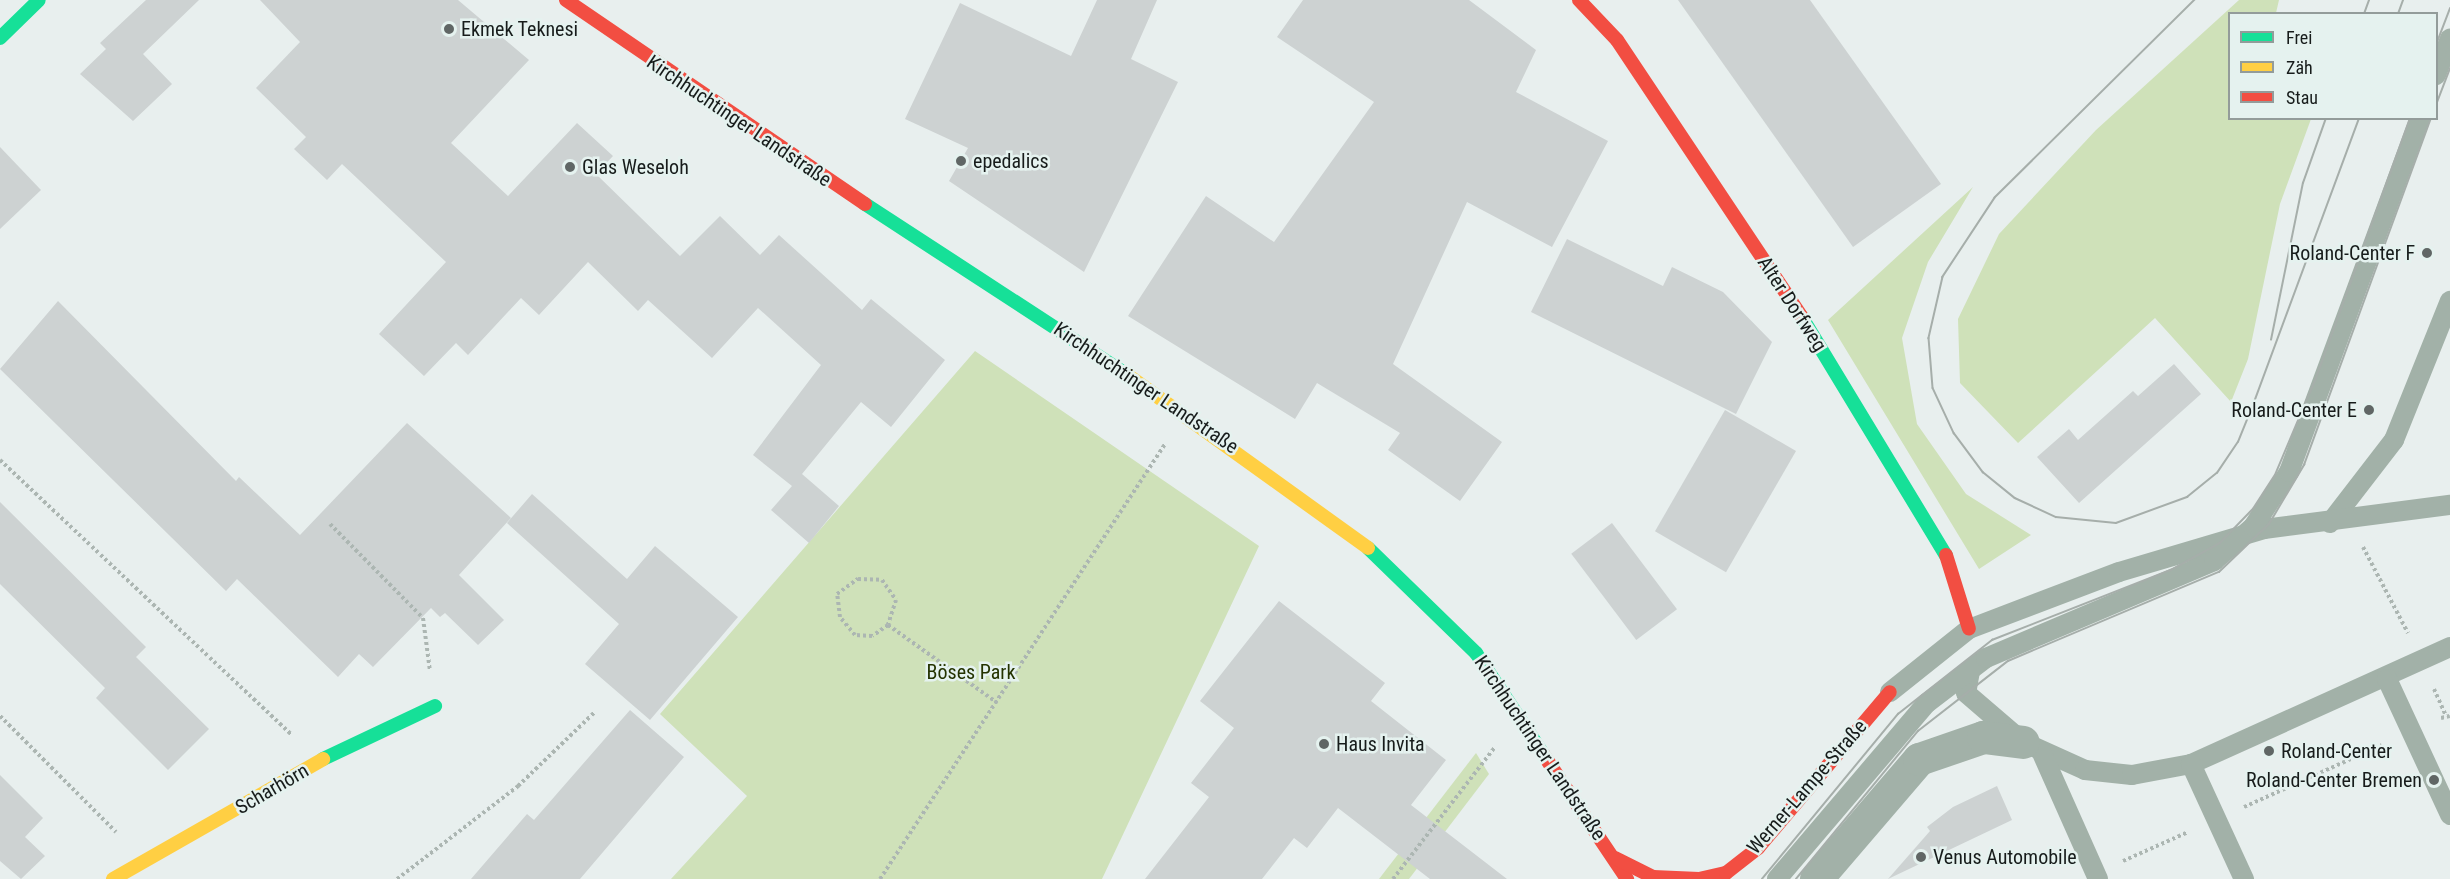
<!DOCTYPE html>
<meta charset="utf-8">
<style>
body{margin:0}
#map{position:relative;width:2450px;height:879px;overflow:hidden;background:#e8efee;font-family:"Roboto Condensed",sans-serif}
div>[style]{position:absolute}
.green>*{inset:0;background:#cfe1b9}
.building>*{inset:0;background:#cdd2d2;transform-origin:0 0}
.path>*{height:4px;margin-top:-2px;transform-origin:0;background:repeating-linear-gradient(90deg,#acb6b2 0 3px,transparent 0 6px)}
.lane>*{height:20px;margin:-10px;padding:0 10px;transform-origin:10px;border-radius:10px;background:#a2b1a8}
.street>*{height:33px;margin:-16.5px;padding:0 16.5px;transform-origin:16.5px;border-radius:16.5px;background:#a2b1a8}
.fast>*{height:14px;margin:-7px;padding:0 7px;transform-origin:7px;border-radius:7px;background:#16e098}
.slow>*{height:14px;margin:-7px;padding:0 7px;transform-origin:7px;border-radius:7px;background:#ffcf43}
.jam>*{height:14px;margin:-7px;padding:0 7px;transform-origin:7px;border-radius:7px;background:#f24e42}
.tram>*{height:1.5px;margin:-0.75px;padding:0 0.75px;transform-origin:0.75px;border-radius:0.75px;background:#a6aeaa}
.dots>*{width:16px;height:16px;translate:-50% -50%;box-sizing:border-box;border:3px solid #e5f2ef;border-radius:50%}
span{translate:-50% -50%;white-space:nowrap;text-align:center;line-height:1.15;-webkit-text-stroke:5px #e5f2ef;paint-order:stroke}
.poi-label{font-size:20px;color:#171c1b}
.left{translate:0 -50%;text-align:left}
.right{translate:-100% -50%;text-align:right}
.street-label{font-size:20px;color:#171c1b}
.park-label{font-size:20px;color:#243300}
.legend{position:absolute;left:2228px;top:12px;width:210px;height:108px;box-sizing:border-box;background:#e5f2ef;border:2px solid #939c9a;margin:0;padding:8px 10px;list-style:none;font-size:18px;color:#171c1b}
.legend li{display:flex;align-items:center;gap:12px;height:30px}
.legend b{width:30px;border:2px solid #939c9a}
</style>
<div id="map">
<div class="green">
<i style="clip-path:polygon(2239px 0,2279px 0,2276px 13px,2230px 14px,2230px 118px,2311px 119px,2280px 204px,2248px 359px,2231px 402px,2155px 318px,2018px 443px,1960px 383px,1958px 319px,1999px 234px,2096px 130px)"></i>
<i style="clip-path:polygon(1973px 187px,1928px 262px,1902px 338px,1917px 424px,1966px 494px,2031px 535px,1979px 569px,1828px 320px)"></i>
<i style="clip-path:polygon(975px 351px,1259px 546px,1102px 879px,671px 879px,747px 796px,660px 714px)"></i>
<i style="clip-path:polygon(1476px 753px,1489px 774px,1409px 879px,1379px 879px)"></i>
</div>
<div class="building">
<i style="clip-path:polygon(146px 0,199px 0,143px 54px,172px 84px,133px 121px,80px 74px,106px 49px,100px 43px)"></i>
<i style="clip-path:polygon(260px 0,458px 0,529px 60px,451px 143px,508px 196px,577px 123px,613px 156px,596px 174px,680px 256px,720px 216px,760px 255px,779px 235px,862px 310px,871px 299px,945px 360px,891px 427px,861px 402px,802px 474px,839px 506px,809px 543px,771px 510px,792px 486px,753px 455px,821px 365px,758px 308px,712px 358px,648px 300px,638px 311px,588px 262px,539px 315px,521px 298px,468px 355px,456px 343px,424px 376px,379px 334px,446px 262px,342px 164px,327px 180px,294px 149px,306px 137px,256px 88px,300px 42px)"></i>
<i style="clip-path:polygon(1097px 0,1157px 0,1131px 59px,1178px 82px,1084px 272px,949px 181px,968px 148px,905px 119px,960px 3px,1071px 56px)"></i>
<i style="clip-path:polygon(1303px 0,1469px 0,1536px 50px,1516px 92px,1608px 141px,1552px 247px,1467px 202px,1393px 364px,1502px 442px,1460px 501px,1388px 450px,1400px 433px,1317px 383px,1295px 419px,1128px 316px,1206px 196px,1274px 242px,1374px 102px,1277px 37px)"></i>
<i style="clip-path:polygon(1678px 0,1810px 0,1941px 184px,1853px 247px)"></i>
<i style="clip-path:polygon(0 147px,41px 190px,0 229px)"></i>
<i style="clip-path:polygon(1567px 239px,1663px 286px,1672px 267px,1723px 292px,1772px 342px,1736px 414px,1531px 312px)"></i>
<i style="clip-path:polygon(58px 301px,236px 481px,239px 477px,300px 535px,407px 423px,511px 518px,459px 575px,504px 620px,478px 645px,445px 613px,440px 617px,431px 608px,373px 667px,359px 654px,338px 677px,237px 579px,226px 591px,0 369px)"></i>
<i style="clip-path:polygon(2174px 364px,2201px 394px,2079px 503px,2037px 457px,2069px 429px,2078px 440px,2133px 391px,2138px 396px)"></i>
<i style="left:1725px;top:410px;width:82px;height:140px;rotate:30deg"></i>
<i style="clip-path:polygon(532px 494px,627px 579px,655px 546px,738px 617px,650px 720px,585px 664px,619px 624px,507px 523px)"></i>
<i style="clip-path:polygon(0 502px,146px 647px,136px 657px,209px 729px,168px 770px,96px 698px,105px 688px,0 584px)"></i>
<i style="left:1612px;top:523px;width:108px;height:51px;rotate:53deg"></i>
<i style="clip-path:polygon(1279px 601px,1385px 683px,1371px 701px,1446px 760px,1411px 805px,1507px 879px,1430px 879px,1338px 808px,1307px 848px,1294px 838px,1262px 879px,1145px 879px,1209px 797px,1191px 783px,1234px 728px,1200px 701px)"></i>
<i style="clip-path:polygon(630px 710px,684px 757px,580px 879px,471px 879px,527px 814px,534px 820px)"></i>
<i style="clip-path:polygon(0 775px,43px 818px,25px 837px,45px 856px,21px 879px,0 861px)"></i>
<i style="clip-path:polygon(1997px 786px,2012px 820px,1888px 879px,1930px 831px,1927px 827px,1953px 807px)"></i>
</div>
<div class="path">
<i style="left:0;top:460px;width:400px;rotate:43.3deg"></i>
<i style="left:330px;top:524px;width:132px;rotate:45.3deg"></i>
<i style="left:423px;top:618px;width:53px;rotate:82.5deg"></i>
<i style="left:2363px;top:547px;width:97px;rotate:62.4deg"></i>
<i style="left:888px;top:625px;width:19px;rotate:145deg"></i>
<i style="left:872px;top:636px;width:17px;rotate:-177deg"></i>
<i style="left:855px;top:635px;width:23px;rotate:-130deg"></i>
<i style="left:840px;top:617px;width:23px;rotate:-97deg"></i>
<i style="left:837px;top:594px;width:26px;rotate:-36deg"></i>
<i style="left:858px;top:579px;width:24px;rotate:2deg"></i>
<i style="left:882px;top:580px;width:24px;rotate:55deg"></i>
<i style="left:896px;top:600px;width:26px;rotate:108deg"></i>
<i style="left:888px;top:625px;width:133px;rotate:35.5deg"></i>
<i style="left:2434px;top:689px;width:30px;rotate:66deg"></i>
<i style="left:0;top:716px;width:164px;rotate:45deg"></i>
<i style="left:2441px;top:718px;width:9px;rotate:-13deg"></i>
<i style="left:2244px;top:807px;width:151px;rotate:-24.2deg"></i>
<i style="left:2123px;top:861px;width:71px;rotate:-24deg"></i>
<i style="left:397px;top:879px;width:153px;rotate:-37.5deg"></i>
<i style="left:518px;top:786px;width:107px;rotate:-43.9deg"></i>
<i style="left:880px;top:879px;width:520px;rotate:-56.77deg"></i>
<i style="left:1393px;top:879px;width:167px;rotate:-52.3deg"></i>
</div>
<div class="lane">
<i style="left:2436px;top:75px;width:39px;rotate:-69deg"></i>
<i style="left:2330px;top:523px;width:105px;rotate:-52.4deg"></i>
<i style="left:2394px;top:440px;width:150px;rotate:-68.1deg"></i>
<i style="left:1970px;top:671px;width:22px;rotate:100deg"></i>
<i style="left:1966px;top:693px;width:75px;rotate:40.7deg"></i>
<i style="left:2023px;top:742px;width:68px;rotate:24.3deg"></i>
<i style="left:2085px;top:770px;width:47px;rotate:6.1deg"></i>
<i style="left:2132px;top:775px;width:60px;rotate:-10.6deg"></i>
<i style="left:2191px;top:764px;width:284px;rotate:-24.3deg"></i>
<i style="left:2387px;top:679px;width:150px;rotate:65.1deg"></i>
<i style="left:1890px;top:692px;width:101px;rotate:-38.6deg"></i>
<i style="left:1969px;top:629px;width:160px;rotate:-20.8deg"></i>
<i style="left:2119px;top:572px;width:151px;rotate:-16.5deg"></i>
<i style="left:2264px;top:529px;width:188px;rotate:-7.4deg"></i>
<i style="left:2041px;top:751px;width:140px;rotate:66deg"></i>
<i style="left:2191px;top:764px;width:127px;rotate:65.3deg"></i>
<i style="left:1777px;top:879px;width:231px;rotate:-49.6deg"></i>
<i style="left:1927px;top:703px;width:74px;rotate:-37.3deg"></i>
<i style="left:1986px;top:658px;width:248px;rotate:-23deg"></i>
<i style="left:2214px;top:561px;width:52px;rotate:-41.1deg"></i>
<i style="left:2253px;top:527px;width:66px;rotate:-56.8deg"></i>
<i style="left:2289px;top:472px;width:377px;rotate:-69.7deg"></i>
</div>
<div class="street">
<i style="left:1816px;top:879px;width:158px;rotate:-49.4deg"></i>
<i style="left:1919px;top:759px;width:68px;rotate:-19deg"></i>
<i style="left:1983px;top:737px;width:40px;rotate:7.1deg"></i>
</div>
<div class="fast">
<i style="left:0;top:38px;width:54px;rotate:-44.3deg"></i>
<i style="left:865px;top:204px;width:311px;rotate:33.1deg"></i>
<i style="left:1801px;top:316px;width:280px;rotate:58.8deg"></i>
<i style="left:1368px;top:548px;width:151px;rotate:44.2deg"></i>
<i style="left:1476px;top:653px;width:121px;rotate:56.4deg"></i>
<i style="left:323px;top:759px;width:124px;rotate:-25.3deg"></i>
</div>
<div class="slow">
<i style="left:1126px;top:374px;width:298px;rotate:35.7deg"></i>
<i style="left:113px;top:879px;width:242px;rotate:-29.7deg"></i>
</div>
<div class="jam">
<i style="left:566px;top:0;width:362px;rotate:34.3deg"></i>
<i style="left:1579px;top:0;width:55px;rotate:46.5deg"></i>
<i style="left:1617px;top:40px;width:332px;rotate:56.3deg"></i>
<i style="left:1946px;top:555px;width:77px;rotate:72.7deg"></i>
<i style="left:1543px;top:754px;width:151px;rotate:56.1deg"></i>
<i style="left:1615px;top:858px;width:42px;rotate:26.6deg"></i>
<i style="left:1653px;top:877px;width:46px;rotate:2.5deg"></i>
<i style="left:1699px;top:879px;width:28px;rotate:-13deg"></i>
<i style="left:1726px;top:873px;width:41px;rotate:-38deg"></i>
<i style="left:1758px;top:848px;width:204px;rotate:-49.8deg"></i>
</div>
<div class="tram">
<i style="left:2195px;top:0;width:281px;rotate:135.3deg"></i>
<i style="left:1995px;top:198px;width:95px;rotate:123.4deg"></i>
<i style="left:1943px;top:277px;width:63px;rotate:102.9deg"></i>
<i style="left:1929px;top:338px;width:50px;rotate:85.4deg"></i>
<i style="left:1933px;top:388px;width:50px;rotate:65deg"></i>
<i style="left:1954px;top:433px;width:49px;rotate:53.4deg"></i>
<i style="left:1983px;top:472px;width:41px;rotate:39.1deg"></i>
<i style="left:2015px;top:498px;width:45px;rotate:24.9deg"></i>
<i style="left:2056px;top:517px;width:60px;rotate:5.7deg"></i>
<i style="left:2116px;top:523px;width:76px;rotate:-20.1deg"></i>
<i style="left:2187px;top:497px;width:38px;rotate:-39deg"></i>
<i style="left:2217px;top:473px;width:37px;rotate:-56deg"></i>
<i style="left:2238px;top:442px;width:40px;rotate:-68deg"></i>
<i style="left:2253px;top:405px;width:306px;rotate:-69.7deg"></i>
<i style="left:2364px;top:14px;width:15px;rotate:-70deg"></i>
<i style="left:2398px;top:14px;width:15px;rotate:-70deg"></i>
<i style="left:2436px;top:45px;width:39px;rotate:-69deg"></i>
<i style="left:2436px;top:105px;width:39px;rotate:-69deg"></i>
<i style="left:2271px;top:340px;width:160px;rotate:-78.5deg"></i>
<i style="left:2303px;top:183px;width:69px;rotate:-70.5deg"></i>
<i style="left:1762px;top:879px;width:214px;rotate:-50.5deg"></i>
<i style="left:1898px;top:714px;width:120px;rotate:-38.2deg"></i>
<i style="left:1992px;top:640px;width:192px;rotate:-21.4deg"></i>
<i style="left:2171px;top:570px;width:56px;rotate:-28.9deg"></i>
<i style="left:2220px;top:543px;width:47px;rotate:-45.9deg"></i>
<i style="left:2253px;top:509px;width:40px;rotate:-57.1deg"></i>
<i style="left:2275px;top:475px;width:105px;rotate:-67.1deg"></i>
<i style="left:2316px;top:378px;width:276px;rotate:-70.1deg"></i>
<i style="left:1796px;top:879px;width:192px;rotate:-50.5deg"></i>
<i style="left:1918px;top:731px;width:114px;rotate:-37.9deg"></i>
<i style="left:2008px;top:661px;width:229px;rotate:-22.9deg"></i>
<i style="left:2219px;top:572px;width:69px;rotate:-43.8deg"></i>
<i style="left:2269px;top:524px;width:69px;rotate:-59.3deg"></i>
<i style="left:2304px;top:465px;width:370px;rotate:-69.9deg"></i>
</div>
<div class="dots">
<i style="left:449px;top:29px;background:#606665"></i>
<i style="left:961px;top:161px;background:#606665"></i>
<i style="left:570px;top:167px;background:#606665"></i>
<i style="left:2427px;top:253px;background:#606665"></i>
<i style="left:2369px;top:410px;background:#606665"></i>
<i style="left:1324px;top:744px;background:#606665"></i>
<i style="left:2269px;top:751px;background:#606665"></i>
<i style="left:2434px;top:780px;background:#606665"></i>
<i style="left:1921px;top:857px;background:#606665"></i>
</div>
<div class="poi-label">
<span class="left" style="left:461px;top:29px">Ekmek Teknesi</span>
<span class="left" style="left:973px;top:161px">epedalics</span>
<span class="left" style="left:582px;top:167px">Glas Weseloh</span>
<span class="right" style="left:2415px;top:253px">Roland-Center F</span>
<span class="right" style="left:2357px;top:410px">Roland-Center E</span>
<span class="left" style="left:1336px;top:744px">Haus Invita</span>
<span class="left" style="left:2281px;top:751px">Roland-Center</span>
<span class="right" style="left:2422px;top:780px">Roland-Center Bremen</span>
<span class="left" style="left:1933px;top:857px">Venus Automobile</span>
</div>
<div class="street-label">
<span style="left:739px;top:121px;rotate:34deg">Kirchhuchtinger Landstraße</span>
<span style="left:1792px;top:304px;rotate:57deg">Alter Dorfweg</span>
<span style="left:1146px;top:388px;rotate:34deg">Kirchhuchtinger Landstraße</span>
<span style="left:1540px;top:748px;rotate:56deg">Kirchhuchtinger Landstraße</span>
<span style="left:1807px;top:787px;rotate:-49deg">Werner-Lampe-Straße</span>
<span style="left:272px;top:789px;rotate:-30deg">Scharhörn</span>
</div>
<div class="park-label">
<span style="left:971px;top:672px">Böses Park</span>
</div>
<ul class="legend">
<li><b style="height:8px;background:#16e098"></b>Frei</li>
<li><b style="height:8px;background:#ffcf43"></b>Zäh</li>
<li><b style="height:8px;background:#f24e42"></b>Stau</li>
</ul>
</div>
